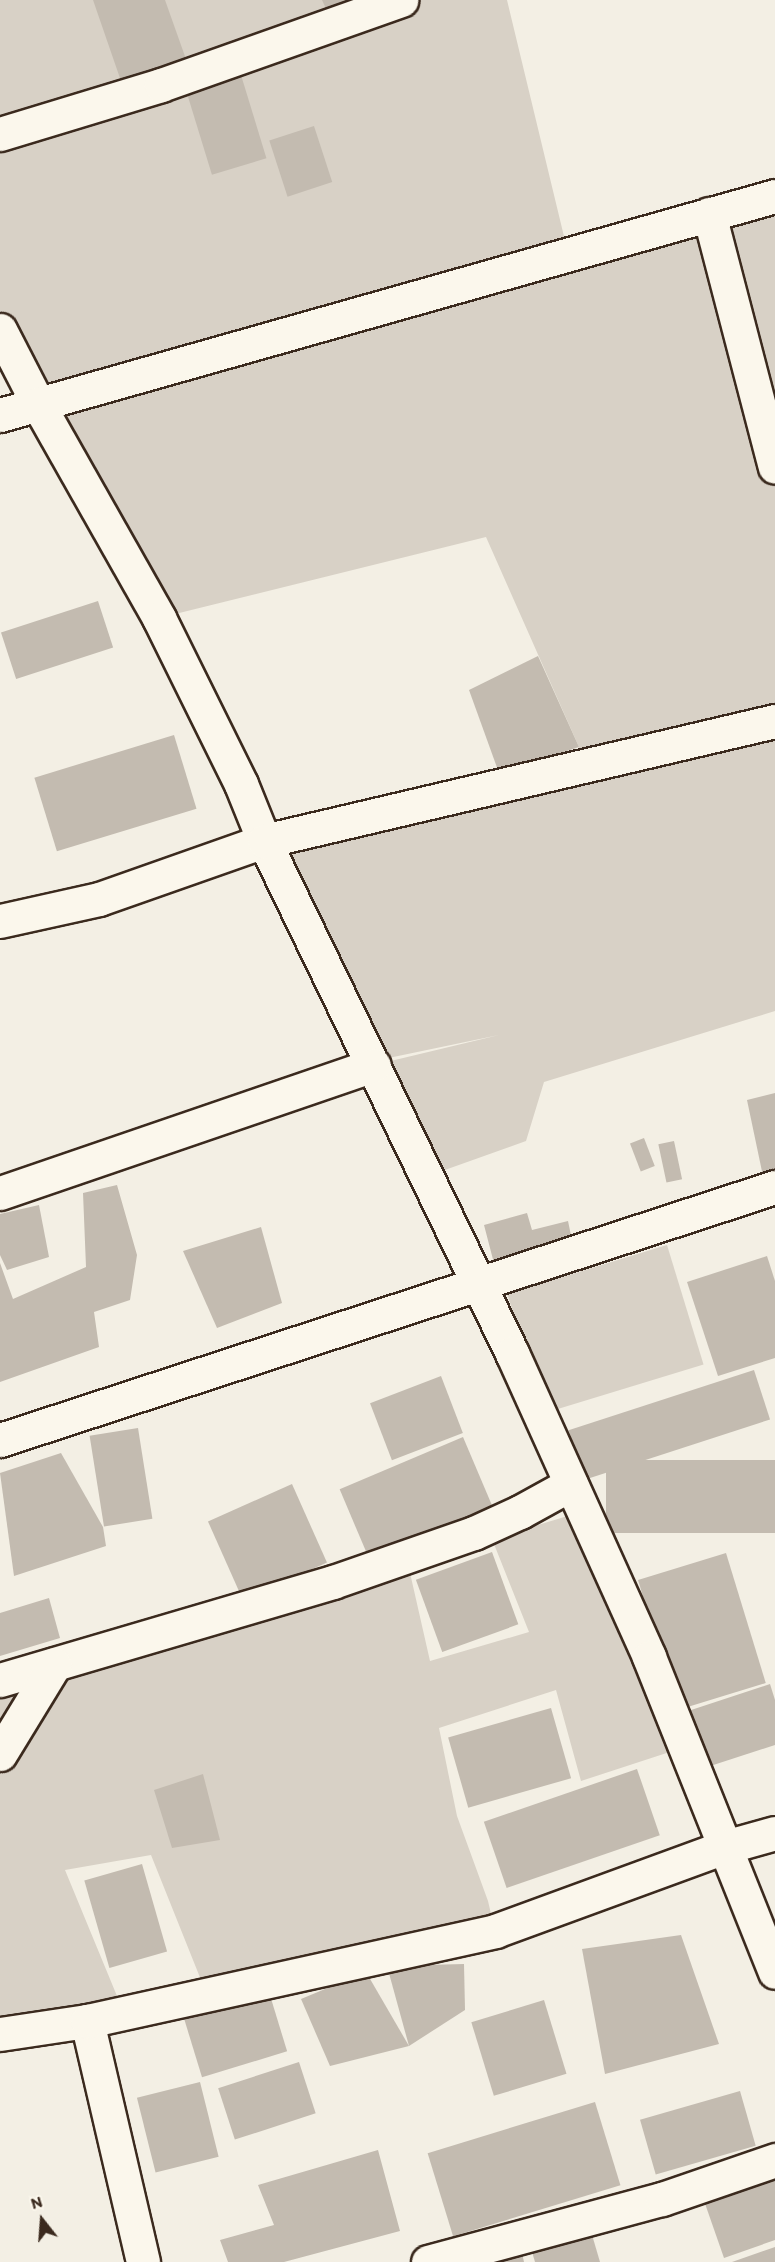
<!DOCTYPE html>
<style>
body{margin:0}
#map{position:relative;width:775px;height:2262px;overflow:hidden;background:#f3efe4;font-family:Itim,sans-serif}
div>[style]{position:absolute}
.green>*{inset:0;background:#d8d1c6;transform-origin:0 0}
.building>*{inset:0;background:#c3bbb0;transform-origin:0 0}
.roads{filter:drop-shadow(2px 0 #3b2a1e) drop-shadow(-2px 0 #3b2a1e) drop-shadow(0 2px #3b2a1e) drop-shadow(0 -2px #3b2a1e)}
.minor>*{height:33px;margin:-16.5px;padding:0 16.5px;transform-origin:16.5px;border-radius:16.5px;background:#fbf7ec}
span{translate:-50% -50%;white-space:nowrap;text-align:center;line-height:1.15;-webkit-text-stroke:4.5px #fbf7ec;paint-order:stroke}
.north{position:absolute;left:12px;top:2190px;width:60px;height:60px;-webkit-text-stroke:4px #fbf7ec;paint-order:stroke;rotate:343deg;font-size:16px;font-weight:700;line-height:24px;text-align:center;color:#3b2a1e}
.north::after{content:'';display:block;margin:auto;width:21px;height:27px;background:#3b2a1e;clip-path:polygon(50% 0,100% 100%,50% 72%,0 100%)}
</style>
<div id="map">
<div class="green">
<i style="clip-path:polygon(0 0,388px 0,0 121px)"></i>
<i style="clip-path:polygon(402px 0,507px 0,568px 253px,775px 197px,775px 702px,771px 704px,775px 720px,775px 1011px,544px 1082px,526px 1141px,428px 1176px,374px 1065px,499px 1035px,374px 1061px,280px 857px,569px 776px,579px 747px,486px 537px,159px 618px,0 325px,0 143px)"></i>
<i style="left:667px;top:1245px;width:125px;height:167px;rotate:73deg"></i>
<i style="clip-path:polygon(584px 1511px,685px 1747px,581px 1781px,556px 1690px,439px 1728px,457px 1816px,488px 1901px,495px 1931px,207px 1995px,151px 1855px,65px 1870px,124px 2013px,0 2033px,0 1689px,408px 1564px,430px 1661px,529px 1632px,492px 1539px)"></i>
</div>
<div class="building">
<i style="clip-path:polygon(93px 0,165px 0,187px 62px,122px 84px)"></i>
<i style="clip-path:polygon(322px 0,359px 0,328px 13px)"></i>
<i style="left:241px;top:75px;width:87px;height:57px;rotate:73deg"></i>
<i style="left:314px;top:126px;width:59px;height:47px;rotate:72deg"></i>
<i style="left:98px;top:601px;width:49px;height:102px;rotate:72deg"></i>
<i style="clip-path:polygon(538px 656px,579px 747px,499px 773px,469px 690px)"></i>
<i style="left:174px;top:735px;width:77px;height:146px;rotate:73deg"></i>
<i style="clip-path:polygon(775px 1093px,775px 1179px,764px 1181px,747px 1100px)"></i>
<i style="left:644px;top:1138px;width:30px;height:15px;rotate:69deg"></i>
<i style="left:674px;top:1141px;width:39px;height:16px;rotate:78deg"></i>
<i style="clip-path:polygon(117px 1185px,137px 1255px,130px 1300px,94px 1312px,99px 1347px,0 1382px,0 1263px,13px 1299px,86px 1267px,83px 1193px)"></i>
<i style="clip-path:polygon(39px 1205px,49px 1257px,7px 1270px,0 1255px,0 1214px)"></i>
<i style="clip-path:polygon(527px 1213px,532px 1230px,568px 1221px,573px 1245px,496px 1271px,484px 1225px)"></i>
<i style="clip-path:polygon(261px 1227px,282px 1303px,217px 1328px,183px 1251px)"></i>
<i style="clip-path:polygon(767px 1256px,775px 1281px,775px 1358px,718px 1376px,687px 1282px)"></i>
<i style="left:754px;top:1370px;width:52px;height:195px;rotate:72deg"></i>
<i style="left:441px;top:1376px;width:61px;height:76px;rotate:69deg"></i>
<i style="left:138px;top:1428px;width:92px;height:49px;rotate:81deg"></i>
<i style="left:463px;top:1437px;width:76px;height:134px;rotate:67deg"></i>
<i style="clip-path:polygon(61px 1453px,103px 1527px,106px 1546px,14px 1576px,0 1473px)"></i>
<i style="left:775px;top:1460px;width:73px;height:169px;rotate:90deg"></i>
<i style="left:292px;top:1484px;width:86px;height:92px;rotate:66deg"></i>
<i style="left:492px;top:1552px;width:77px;height:81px;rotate:70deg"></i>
<i style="left:726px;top:1553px;width:136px;height:92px;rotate:73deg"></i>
<i style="clip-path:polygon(49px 1598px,60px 1638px,0 1656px,0 1613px)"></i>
<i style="clip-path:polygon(770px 1684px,775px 1700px,775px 1745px,701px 1769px,682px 1713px)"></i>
<i style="left:551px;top:1708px;width:73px;height:107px;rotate:74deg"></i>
<i style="left:637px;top:1769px;width:70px;height:162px;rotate:71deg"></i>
<i style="clip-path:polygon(203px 1774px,220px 1840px,172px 1848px,154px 1790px)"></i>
<i style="left:142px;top:1864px;width:91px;height:60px;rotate:74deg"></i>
<i style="clip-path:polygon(681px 1935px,719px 2044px,605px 2074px,582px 1949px)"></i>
<i style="clip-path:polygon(464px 1964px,465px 2010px,409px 2046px,387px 1966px)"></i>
<i style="clip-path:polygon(366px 1972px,409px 2046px,330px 2066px,301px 1999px)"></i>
<i style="left:269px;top:1992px;width:62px;height:89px;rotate:73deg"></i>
<i style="left:544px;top:2000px;width:77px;height:76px;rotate:73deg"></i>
<i style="left:299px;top:2062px;width:54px;height:85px;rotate:72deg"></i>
<i style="left:200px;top:2082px;width:77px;height:65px;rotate:76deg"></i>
<i style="left:740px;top:2091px;width:57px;height:104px;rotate:74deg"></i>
<i style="left:595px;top:2102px;width:87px;height:175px;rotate:73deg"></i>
<i style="clip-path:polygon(378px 2150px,400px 2231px,284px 2262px,228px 2262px,220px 2240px,274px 2225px,258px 2185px)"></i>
<i style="clip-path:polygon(775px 2173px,775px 2240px,724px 2258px,702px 2195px)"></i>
<i style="clip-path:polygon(590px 2228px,600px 2262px,535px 2262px,530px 2245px)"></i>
<i style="clip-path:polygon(775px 2247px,775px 2262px,732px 2262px)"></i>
<i style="clip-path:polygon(521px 2249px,524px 2262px,478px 2262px)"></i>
</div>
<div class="roads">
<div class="minor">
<i style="left:0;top:134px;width:168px;rotate:-16.9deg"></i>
<i style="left:161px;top:85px;width:255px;rotate:-19.5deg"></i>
<i style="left:709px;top:214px;width:261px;rotate:75.4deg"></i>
<i style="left:0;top:330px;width:83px;rotate:62.8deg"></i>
<i style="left:38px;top:404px;width:246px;rotate:60.5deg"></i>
<i style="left:159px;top:618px;width:185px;rotate:63.7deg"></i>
<i style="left:241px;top:784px;width:61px;rotate:68deg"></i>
<i style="left:264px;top:841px;width:569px;rotate:64.16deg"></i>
<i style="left:512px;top:1353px;width:333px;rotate:65.7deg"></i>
<i style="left:649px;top:1657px;width:339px;rotate:68.2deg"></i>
<i style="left:0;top:415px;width:805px;rotate:-15.78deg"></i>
<i style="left:0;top:921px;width:101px;rotate:-12.5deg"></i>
<i style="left:99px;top:899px;width:175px;rotate:-19.4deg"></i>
<i style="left:264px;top:841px;width:525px;rotate:-13.22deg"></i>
<i style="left:0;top:1193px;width:395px;rotate:-18.9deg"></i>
<i style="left:0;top:1440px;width:815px;rotate:-18.08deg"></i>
<i style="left:0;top:1680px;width:347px;rotate:-16.4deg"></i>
<i style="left:333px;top:1582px;width:149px;rotate:-19.2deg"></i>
<i style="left:474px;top:1533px;width:51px;rotate:-24.5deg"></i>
<i style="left:520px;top:1512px;width:58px;rotate:-28.8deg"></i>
<i style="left:0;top:1754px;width:105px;rotate:-58.6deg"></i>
<i style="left:87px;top:2021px;width:247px;rotate:76.9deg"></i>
<i style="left:0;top:2034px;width:88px;rotate:-8.5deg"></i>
<i style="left:87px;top:2021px;width:418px;rotate:-12.4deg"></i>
<i style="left:495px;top:1931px;width:245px;rotate:-20.1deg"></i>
<i style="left:725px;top:1847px;width:52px;rotate:-15.6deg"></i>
<i style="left:428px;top:2262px;width:242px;rotate:-15.1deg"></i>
<i style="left:662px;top:2199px;width:120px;rotate:-19deg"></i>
</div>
</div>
<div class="north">N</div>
</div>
